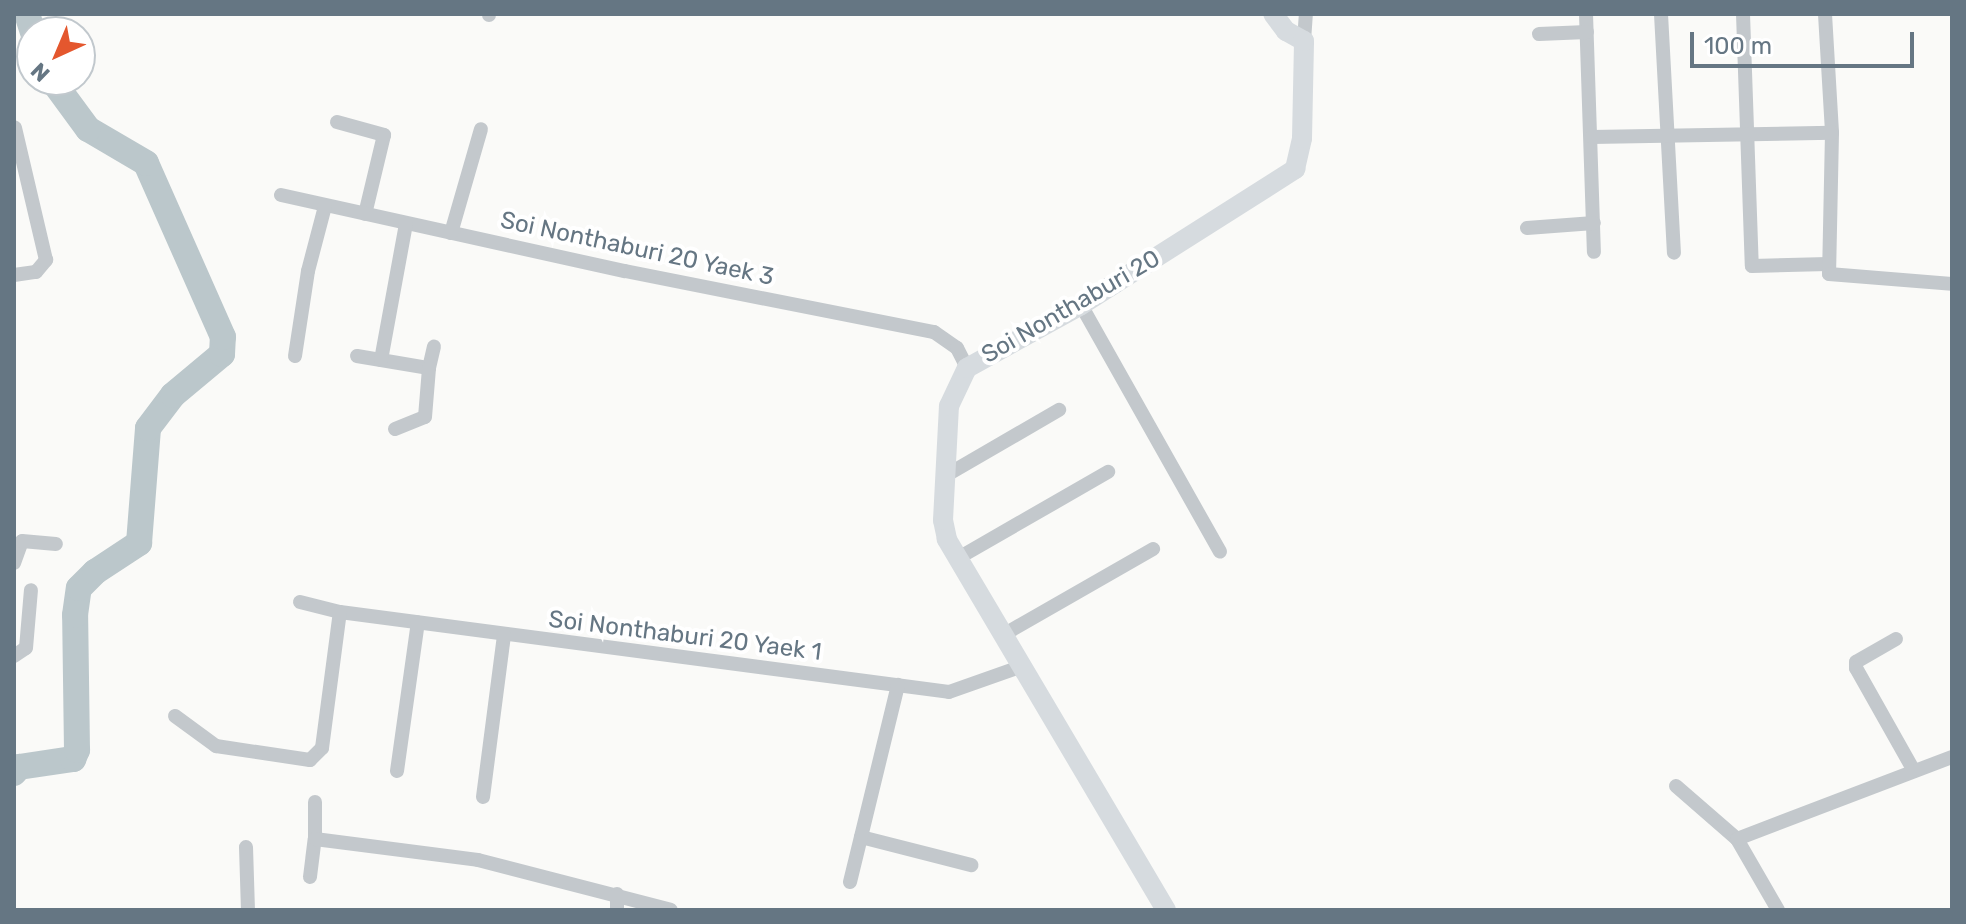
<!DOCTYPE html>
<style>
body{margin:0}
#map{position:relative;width:1966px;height:924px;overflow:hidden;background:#fafaf8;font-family:Rubik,sans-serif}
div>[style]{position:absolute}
.river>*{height:26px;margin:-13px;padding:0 13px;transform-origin:13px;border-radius:13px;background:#bbc7cb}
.street>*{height:14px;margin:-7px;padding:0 7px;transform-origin:7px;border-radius:7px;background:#c3c8cc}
.secondary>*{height:20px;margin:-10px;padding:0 10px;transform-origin:10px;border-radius:10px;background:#d6dbdf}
span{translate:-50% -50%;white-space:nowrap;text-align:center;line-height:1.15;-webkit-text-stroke:8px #fff;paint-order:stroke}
.street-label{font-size:24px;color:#657683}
.frame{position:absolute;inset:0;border:16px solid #657683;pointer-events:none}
.north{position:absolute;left:16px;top:16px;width:80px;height:80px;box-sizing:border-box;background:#fff;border:2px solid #c1c8cd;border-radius:50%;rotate:224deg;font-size:22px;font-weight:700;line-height:32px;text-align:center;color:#657683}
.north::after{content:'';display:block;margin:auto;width:28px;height:36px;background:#e4572e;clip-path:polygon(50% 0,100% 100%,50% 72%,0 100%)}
.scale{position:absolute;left:1690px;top:32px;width:224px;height:36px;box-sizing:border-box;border:4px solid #657683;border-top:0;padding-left:10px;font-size:24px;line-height:28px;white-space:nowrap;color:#657683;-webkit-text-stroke:6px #fff;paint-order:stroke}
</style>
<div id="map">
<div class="river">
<i style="left:27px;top:14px;width:19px;rotate:72deg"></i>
<i style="left:14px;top:773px;width:8px;rotate:-50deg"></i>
<i style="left:19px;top:767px;width:55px;rotate:-8.4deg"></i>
<i style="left:73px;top:759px;width:10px;rotate:-66deg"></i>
<i style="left:77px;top:750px;width:135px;rotate:-90.8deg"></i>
<i style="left:75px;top:615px;width:27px;rotate:-82deg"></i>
<i style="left:79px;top:588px;width:23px;rotate:-45deg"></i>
<i style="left:95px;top:572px;width:53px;rotate:-33.4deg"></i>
<i style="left:139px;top:543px;width:115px;rotate:-85.5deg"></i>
<i style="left:148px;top:428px;width:41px;rotate:-52.9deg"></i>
<i style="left:173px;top:395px;width:64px;rotate:-39.9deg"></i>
<i style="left:222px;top:354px;width:17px;rotate:-87deg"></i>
<i style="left:223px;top:337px;width:190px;rotate:-113.9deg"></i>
<i style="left:146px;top:163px;width:67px;rotate:-149.6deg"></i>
<i style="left:88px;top:129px;width:61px;rotate:-126.3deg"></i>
</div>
<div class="street">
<i style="left:489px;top:14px;width:1px;rotate:90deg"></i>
<i style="left:1586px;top:14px;width:238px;rotate:88.1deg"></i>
<i style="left:1661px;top:14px;width:239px;rotate:86.9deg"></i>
<i style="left:1743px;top:14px;width:252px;rotate:88deg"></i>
<i style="left:1752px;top:266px;width:76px;rotate:-1.5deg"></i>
<i style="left:1825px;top:14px;width:119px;rotate:86.6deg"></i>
<i style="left:1832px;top:133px;width:141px;rotate:91.2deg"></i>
<i style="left:1829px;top:274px;width:123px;rotate:4.6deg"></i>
<i style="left:1539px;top:34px;width:48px;rotate:-2.4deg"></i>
<i style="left:1304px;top:41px;width:27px;rotate:-86deg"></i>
<i style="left:337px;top:122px;width:49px;rotate:15.5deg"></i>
<i style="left:384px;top:135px;width:81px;rotate:103.5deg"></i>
<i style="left:1592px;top:137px;width:240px;rotate:-1deg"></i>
<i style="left:281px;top:195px;width:352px;rotate:12.5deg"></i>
<i style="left:625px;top:271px;width:315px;rotate:11.2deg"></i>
<i style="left:934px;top:332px;width:28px;rotate:35deg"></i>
<i style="left:957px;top:348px;width:22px;rotate:63deg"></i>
<i style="left:1527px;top:228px;width:67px;rotate:-4.3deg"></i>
<i style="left:451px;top:233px;width:108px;rotate:-73.9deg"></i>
<i style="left:14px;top:275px;width:22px;rotate:-8deg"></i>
<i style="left:36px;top:272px;width:16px;rotate:-50deg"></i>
<i style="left:46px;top:260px;width:136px;rotate:-103.2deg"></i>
<i style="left:1081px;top:305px;width:283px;rotate:60.6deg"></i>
<i style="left:295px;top:356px;width:86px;rotate:-81.3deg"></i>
<i style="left:308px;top:271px;width:67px;rotate:-75.3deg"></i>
<i style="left:357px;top:356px;width:73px;rotate:9.5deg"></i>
<i style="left:429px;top:368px;width:22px;rotate:-77deg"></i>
<i style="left:381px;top:360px;width:138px;rotate:-79.6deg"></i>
<i style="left:395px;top:429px;width:32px;rotate:-22deg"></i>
<i style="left:425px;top:417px;width:49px;rotate:-85.3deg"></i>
<i style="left:945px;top:476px;width:132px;rotate:-30.1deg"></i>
<i style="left:960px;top:557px;width:171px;rotate:-29.9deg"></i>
<i style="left:14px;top:563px;width:23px;rotate:-70deg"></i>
<i style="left:22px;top:541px;width:34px;rotate:5deg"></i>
<i style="left:300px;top:602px;width:41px;rotate:14deg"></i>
<i style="left:340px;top:612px;width:614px;rotate:7.48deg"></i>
<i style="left:949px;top:692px;width:75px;rotate:-19.4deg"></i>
<i style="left:1003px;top:635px;width:173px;rotate:-29.8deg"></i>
<i style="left:1896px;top:639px;width:46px;rotate:150.1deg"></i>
<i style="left:1856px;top:662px;width:6px;rotate:90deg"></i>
<i style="left:1856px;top:668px;width:118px;rotate:60.6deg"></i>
<i style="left:14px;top:656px;width:14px;rotate:-34deg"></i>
<i style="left:26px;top:648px;width:58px;rotate:-85.1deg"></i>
<i style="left:175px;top:716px;width:51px;rotate:36.2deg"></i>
<i style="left:216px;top:746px;width:95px;rotate:8.5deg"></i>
<i style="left:310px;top:760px;width:17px;rotate:-45deg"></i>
<i style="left:322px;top:748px;width:137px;rotate:-82.5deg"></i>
<i style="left:397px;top:771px;width:150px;rotate:-82deg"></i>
<i style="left:1676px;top:786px;width:81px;rotate:41deg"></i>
<i style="left:1737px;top:839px;width:82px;rotate:60deg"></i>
<i style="left:483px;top:797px;width:163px;rotate:-82.6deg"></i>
<i style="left:861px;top:837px;width:114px;rotate:14.3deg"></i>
<i style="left:315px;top:839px;width:37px;rotate:-90deg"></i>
<i style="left:1737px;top:839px;width:230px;rotate:-20.9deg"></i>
<i style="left:246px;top:847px;width:63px;rotate:88.2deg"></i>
<i style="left:310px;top:877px;width:38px;rotate:-83deg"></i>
<i style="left:315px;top:839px;width:164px;rotate:7.3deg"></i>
<i style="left:478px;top:860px;width:199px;rotate:14.5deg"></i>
<i style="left:850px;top:882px;width:203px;rotate:-76.3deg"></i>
<i style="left:617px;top:894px;width:16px;rotate:90deg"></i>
</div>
<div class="secondary">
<i style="left:1166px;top:910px;width:431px;rotate:-120.6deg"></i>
<i style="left:947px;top:539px;width:19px;rotate:-102deg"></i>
<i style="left:943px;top:520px;width:114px;rotate:-87deg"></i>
<i style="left:949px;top:406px;width:42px;rotate:-64.7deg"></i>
<i style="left:967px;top:368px;width:130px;rotate:-28.9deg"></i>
<i style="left:1081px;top:305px;width:254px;rotate:-32.4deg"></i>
<i style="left:1295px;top:169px;width:32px;rotate:-77deg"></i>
<i style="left:1302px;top:138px;width:97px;rotate:-88.8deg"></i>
<i style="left:1304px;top:41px;width:21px;rotate:-151deg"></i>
<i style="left:1286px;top:31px;width:21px;rotate:-127deg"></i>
</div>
<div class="street-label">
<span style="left:637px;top:249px;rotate:12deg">Soi Nonthaburi 20 Yaek 3</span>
<span style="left:1071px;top:307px;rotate:-30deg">Soi Nonthaburi 20</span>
<span style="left:685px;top:636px;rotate:7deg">Soi Nonthaburi 20 Yaek 1</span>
</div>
<div class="frame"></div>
<div class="north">N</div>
<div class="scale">100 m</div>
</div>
